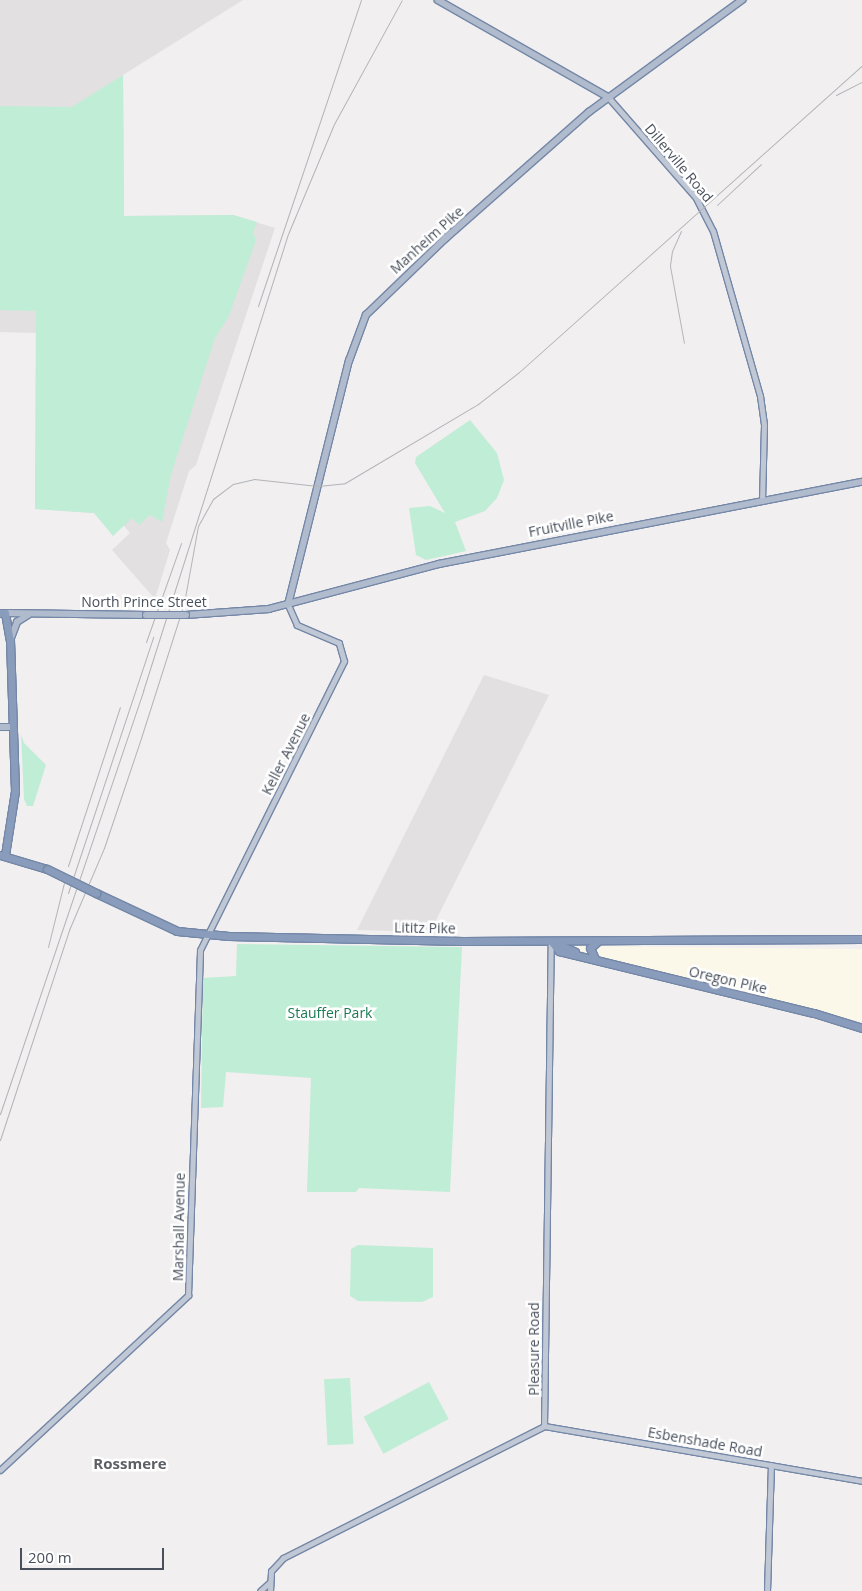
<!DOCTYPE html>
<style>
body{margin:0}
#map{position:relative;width:862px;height:1591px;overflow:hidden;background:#f1efef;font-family:"Open Sans",sans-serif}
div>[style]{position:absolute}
.commercial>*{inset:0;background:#fbf8e9}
.education>*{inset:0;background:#e2e0e1}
.green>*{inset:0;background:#c0edd6;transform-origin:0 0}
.roads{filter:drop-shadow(1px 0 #7487a7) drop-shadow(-1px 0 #7487a7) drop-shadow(0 1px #7487a7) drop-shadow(0 -1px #7487a7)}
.secondary>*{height:5px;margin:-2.5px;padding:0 2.5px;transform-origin:2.5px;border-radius:2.5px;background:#c1c8d5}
.primary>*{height:5.5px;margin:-2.75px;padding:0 2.75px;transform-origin:2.75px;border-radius:2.75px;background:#b0bbcd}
.highway>*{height:7px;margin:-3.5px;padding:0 3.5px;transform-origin:3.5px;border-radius:3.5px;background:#899cbb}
.rail>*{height:1px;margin:-0.5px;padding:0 0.5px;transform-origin:0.5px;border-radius:0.5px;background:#b2b4b9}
.bridges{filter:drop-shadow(1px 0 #7487a7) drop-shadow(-1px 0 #7487a7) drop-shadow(0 1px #7487a7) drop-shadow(0 -1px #7487a7)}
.primary-bridge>*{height:5.5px;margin:-2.75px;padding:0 2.75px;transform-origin:2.75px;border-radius:2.75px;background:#b0bbcd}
.highway-bridge>*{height:7px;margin:-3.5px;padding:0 3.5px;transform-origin:3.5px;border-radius:3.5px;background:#899cbb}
span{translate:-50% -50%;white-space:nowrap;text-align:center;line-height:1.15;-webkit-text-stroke:5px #fff;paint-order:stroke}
.street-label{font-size:14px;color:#48505c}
.park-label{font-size:14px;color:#1b7a55}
.neighbourhood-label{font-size:15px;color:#5c5f64;font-weight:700}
.scale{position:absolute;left:20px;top:1548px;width:144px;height:22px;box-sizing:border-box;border:2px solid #48505c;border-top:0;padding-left:6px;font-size:15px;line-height:18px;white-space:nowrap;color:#48505c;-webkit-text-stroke:4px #fff;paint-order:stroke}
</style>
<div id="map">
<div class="commercial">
<i style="clip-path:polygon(566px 946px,862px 949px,862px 1022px,601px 958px)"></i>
</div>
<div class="education">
<i style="clip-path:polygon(0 0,243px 0,123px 75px,124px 216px,233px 215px,275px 228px,196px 465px,189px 471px,166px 543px,170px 550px,155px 599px,112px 550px,130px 533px,105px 504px,92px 513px,35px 509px,36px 333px,0 332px)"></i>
<i style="clip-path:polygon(484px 675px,549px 695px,430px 932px,357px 930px)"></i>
</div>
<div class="green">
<i style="clip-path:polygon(123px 75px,124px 216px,233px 215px,257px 222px,253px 233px,256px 240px,229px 316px,215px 338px,171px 475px,162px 522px,150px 515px,139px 525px,132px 518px,113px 536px,94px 513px,35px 509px,36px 311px,0 310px,0 106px,72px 107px)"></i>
<i style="clip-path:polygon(470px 420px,497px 453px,504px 480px,497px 498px,485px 511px,455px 522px,466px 551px,426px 560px,416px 555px,409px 508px,430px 506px,445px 513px,415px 463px,416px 457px)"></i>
<i style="clip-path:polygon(21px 734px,24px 743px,46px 765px,33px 806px,27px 806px,24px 799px)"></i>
<i style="clip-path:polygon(237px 944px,462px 947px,450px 1192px,359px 1188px,356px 1192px,307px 1192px,311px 1078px,226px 1072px,223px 1107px,201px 1108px,203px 978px,236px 976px)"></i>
<i style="clip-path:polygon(358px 1245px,433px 1248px,433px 1297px,422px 1302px,358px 1301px,350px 1296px,351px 1249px)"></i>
<i style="left:350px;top:1378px;width:66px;height:26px;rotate:87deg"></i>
<i style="left:429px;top:1382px;width:42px;height:74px;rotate:62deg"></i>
</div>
<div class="roads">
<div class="secondary">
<i style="left:608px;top:97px;width:134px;rotate:48.9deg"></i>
<i style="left:696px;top:198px;width:37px;rotate:63deg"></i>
<i style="left:713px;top:231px;width:172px;rotate:74.1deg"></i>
<i style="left:760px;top:396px;width:29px;rotate:82deg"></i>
<i style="left:764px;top:425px;width:76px;rotate:91.5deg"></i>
<i style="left:544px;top:1426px;width:485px;rotate:-89.2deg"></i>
<i style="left:544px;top:1426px;width:323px;rotate:9.8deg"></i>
<i style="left:0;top:1470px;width:257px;rotate:-42.9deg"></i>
<i style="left:188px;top:1295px;width:345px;rotate:-88deg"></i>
<i style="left:200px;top:950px;width:323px;rotate:-63.5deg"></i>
<i style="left:344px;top:661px;width:19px;rotate:-106deg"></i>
<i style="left:339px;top:643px;width:46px;rotate:-156.8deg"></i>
<i style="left:297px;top:625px;width:22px;rotate:-114deg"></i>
<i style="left:260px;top:1591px;width:13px;rotate:-42deg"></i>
<i style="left:270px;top:1591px;width:20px;rotate:-87deg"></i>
<i style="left:271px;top:1571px;width:18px;rotate:-47deg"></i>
<i style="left:283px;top:1558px;width:292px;rotate:-26.8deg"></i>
<i style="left:767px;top:1591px;width:126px;rotate:-88.2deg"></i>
</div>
<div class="primary">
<i style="left:438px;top:0;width:196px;rotate:29.7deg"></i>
<i style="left:288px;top:605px;width:252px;rotate:-76deg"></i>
<i style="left:349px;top:361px;width:49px;rotate:-69.7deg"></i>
<i style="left:366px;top:315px;width:110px;rotate:-43.9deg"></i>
<i style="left:445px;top:239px;width:192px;rotate:-41.4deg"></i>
<i style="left:589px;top:112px;width:190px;rotate:-36.2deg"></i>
<i style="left:5px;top:613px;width:141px;rotate:0.8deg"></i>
<i style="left:186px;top:615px;width:83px;rotate:-4.1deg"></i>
<i style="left:269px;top:609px;width:176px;rotate:-14.8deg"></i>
<i style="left:439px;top:564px;width:431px;rotate:-11deg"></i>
<i style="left:11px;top:638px;width:17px;rotate:-69deg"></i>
<i style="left:17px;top:622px;width:13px;rotate:-32deg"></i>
<i style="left:0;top:727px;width:11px"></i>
</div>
<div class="highway">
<i style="left:0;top:613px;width:5px"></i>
<i style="left:5px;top:613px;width:27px;rotate:80deg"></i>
<i style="left:10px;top:640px;width:151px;rotate:88.1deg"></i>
<i style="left:15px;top:791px;width:65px;rotate:98.9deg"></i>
<i style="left:0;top:855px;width:49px;rotate:16.6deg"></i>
<i style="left:96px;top:893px;width:89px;rotate:25.1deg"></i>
<i style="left:177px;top:931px;width:52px;rotate:5.5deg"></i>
<i style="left:229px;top:936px;width:234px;rotate:1.2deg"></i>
<i style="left:463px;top:941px;width:399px;rotate:-0.3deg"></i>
<i style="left:551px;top:941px;width:13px;rotate:51deg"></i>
<i style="left:559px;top:951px;width:262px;rotate:13.7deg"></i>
<i style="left:814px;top:1013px;width:50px;rotate:17.4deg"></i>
<i style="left:553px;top:942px;width:24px;rotate:24deg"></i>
<i style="left:595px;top:959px;width:12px;rotate:-114deg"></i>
<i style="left:590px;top:948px;width:11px;rotate:-41deg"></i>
</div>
</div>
<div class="rail">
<i style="left:836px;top:95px;width:29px;rotate:-27deg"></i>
<i style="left:717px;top:205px;width:60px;rotate:-43deg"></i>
<i style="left:681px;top:231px;width:22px;rotate:114deg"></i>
<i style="left:672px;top:251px;width:15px;rotate:98deg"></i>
<i style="left:670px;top:266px;width:78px;rotate:79.7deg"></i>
<i style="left:258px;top:306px;width:323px;rotate:-71.4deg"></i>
<i style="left:146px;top:642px;width:105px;rotate:-70.5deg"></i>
<i style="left:68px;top:866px;width:167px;rotate:-71.9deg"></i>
<i style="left:68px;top:893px;width:270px;rotate:-71.6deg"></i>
<i style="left:48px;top:947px;width:66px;rotate:-76deg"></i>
<i style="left:0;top:1114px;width:447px;rotate:-71.3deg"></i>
<i style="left:143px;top:691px;width:479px;rotate:-72.4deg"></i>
<i style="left:288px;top:234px;width:119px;rotate:-67.3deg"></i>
<i style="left:334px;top:124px;width:141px;rotate:-61.3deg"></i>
<i style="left:0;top:1140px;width:221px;rotate:-71.8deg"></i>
<i style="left:69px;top:930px;width:89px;rotate:-66.9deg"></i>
<i style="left:104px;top:848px;width:116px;rotate:-71.4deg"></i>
<i style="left:141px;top:738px;width:142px;rotate:-72.3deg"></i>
<i style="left:184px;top:603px;width:78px;rotate:-79.7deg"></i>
<i style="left:198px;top:526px;width:31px;rotate:-61deg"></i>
<i style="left:213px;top:499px;width:25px;rotate:-37deg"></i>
<i style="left:233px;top:484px;width:22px;rotate:-13deg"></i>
<i style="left:254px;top:479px;width:64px;rotate:6.2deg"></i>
<i style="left:318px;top:486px;width:27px;rotate:-6deg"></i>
<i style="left:345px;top:483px;width:155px;rotate:-30.7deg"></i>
<i style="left:478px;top:404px;width:51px;rotate:-37.8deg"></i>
<i style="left:518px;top:373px;width:462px;rotate:-41.8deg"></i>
</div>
<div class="bridges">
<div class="primary-bridge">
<i style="left:146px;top:615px;width:40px"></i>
</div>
<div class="highway-bridge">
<i style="left:47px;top:869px;width:55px;rotate:26.1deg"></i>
</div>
</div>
<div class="street-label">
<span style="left:679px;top:163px;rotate:50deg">Dillerville Road</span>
<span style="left:427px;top:240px;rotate:-42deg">Manheim Pike</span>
<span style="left:571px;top:524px;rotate:-11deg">Fruitville Pike</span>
<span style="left:144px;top:602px">North Prince Street</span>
<span style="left:286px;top:754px;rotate:-63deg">Keller Avenue</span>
<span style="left:425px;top:928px;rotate:1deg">Lititz Pike</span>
<span style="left:728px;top:980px;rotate:13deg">Oregon Pike</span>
<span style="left:179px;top:1227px;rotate:-89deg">Marshall Avenue</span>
<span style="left:534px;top:1349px;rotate:-90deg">Pleasure Road</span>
<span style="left:705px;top:1442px;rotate:10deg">Esbenshade Road</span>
</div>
<div class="park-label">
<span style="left:330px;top:1013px">Stauffer Park</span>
</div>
<div class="neighbourhood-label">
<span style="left:130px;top:1464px">Rossmere</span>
</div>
<div class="scale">200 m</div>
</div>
